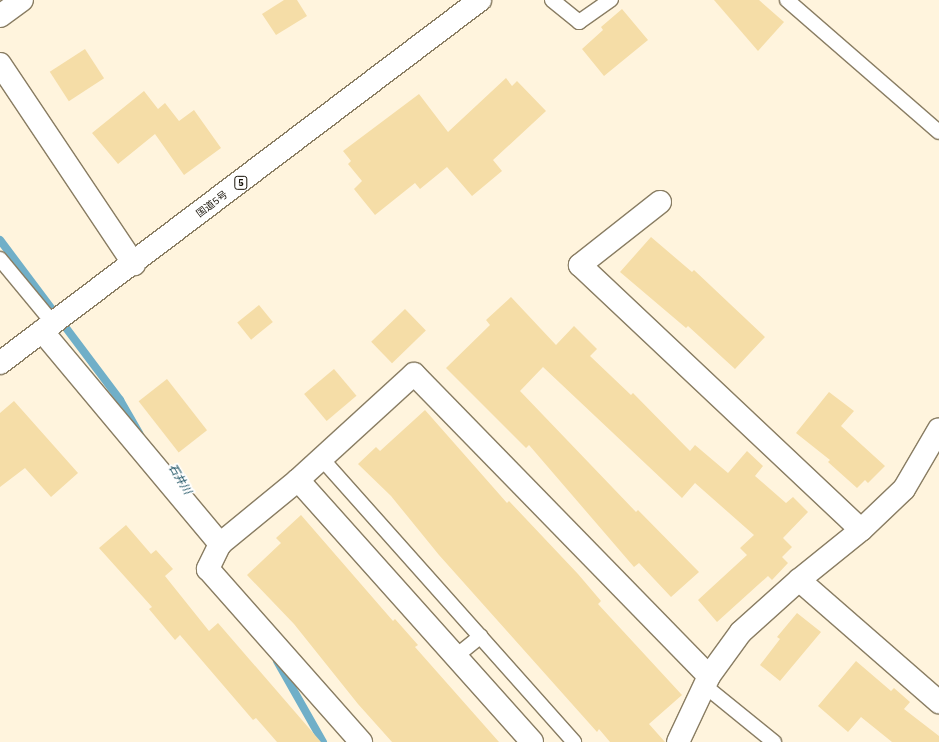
<!DOCTYPE html>
<meta charset="utf-8">
<style>
body{margin:0}
#map{position:relative;width:939px;height:742px;overflow:hidden;background:#fff4dd;font-family:"IBM Plex Sans","Noto Sans JP",sans-serif}
div>[style]{position:absolute}
.stream>*{height:8px;margin:-4px;padding:0 4px;transform-origin:4px;border-radius:4px;background:#70afc8}
.building>*{inset:0;background:#f5dda7;transform-origin:0 0}
.roads{filter:drop-shadow(1px 0 #897d63) drop-shadow(-1px 0 #897d63) drop-shadow(0 1px #897d63) drop-shadow(0 -1px #897d63)}
.service>*{height:14px;margin:-7px;padding:0 7px;transform-origin:7px;border-radius:7px;background:#fff}
.minor>*{height:22px;margin:-11px;padding:0 11px;transform-origin:11px;border-radius:11px;background:#fff}
.tertiary>*{height:22px;margin:-11px;padding:0 11px;transform-origin:11px;border-radius:11px;background:#fff}
.trunk>*{height:22px;margin:-11px;padding:0 11px;transform-origin:11px;border-radius:11px;background:#fff}
span{translate:-50% -50%;white-space:nowrap;text-align:center;line-height:1.15;-webkit-text-stroke:3.5px #fff;paint-order:stroke}
.shield-label span{padding:1px 3px;background:#fff;border:1px solid;border-radius:3px;-webkit-text-stroke-width:0}
.shield-label{font-size:9px;color:#171208;font-weight:700}
.street-label{font-size:10px;color:#171208}
.water-label{font-size:11px;color:#043f51;font-style:italic}
</style>
<div id="map">
<div class="stream">
<i style="left:0;top:240px;width:200px;rotate:53.1deg"></i>
<i style="left:120px;top:400px;width:39px;rotate:60deg"></i>
<i style="left:277px;top:661px;width:93px;rotate:60.4deg"></i>
</div>
<div class="building">
<i style="clip-path:polygon(284px 0,297px 0,307px 16px,276px 35px,262px 14px)"></i>
<i style="clip-path:polygon(714px 0,759px 0,784px 22px,758px 51px)"></i>
<i style="clip-path:polygon(622px 9px,648px 40px,604px 76px,582px 49px,603px 30px,601px 27px)"></i>
<i style="left:85px;top:49px;width:35px;height:42px;rotate:57deg"></i>
<i style="clip-path:polygon(506px 78px,512px 86px,517px 81px,546px 111px,493px 160px,502px 171px,472px 196px,447px 167px,420px 189px,415px 183px,375px 215px,354px 189px,362px 181px,348px 164px,351px 161px,343px 151px,419px 94px,448px 132px)"></i>
<i style="clip-path:polygon(144px 91px,158px 109px,165px 103px,179px 121px,194px 110px,221px 148px,184px 175px,155px 134px,118px 164px,92px 133px)"></i>
<i style="clip-path:polygon(651px 237px,692px 272px,694px 270px,765px 337px,735px 369px,688px 326px,686px 328px,620px 272px)"></i>
<i style="clip-path:polygon(511px 297px,556px 345px,574px 326px,597px 349px,590px 356px,631px 395px,633px 393px,690px 451px,695px 445px,728px 473px,747px 451px,763px 466px,755px 476px,786px 503px,793px 497px,808px 512px,783px 538px,792px 547px,782px 557px,788px 563px,772px 580px,768px 576px,717px 622px,698px 600px,747px 555px,740px 548px,754px 535px,695px 483px,682px 498px,543px 367px,520px 391px,636px 512px,638px 510px,699px 572px,671px 597px,639px 563px,634px 567px,529px 445px,526px 448px,446px 368px,490px 325px,486px 320px)"></i>
<i style="left:259px;top:305px;width:22px;height:28px;rotate:51deg"></i>
<i style="left:405px;top:309px;width:30px;height:47px;rotate:46deg"></i>
<i style="left:334px;top:369px;width:35px;height:39px;rotate:50deg"></i>
<i style="left:167px;top:379px;width:65px;height:36px;rotate:52deg"></i>
<i style="clip-path:polygon(829px 392px,854px 411px,841px 426px,885px 466px,868px 483px,865px 480px,857px 488px,828px 462px,830px 460px,796px 433px)"></i>
<i style="clip-path:polygon(14px 401px,78px 473px,51px 497px,25px 468px,0 487px,0 413px)"></i>
<i style="clip-path:polygon(425px 410px,507px 503px,509px 501px,578px 574px,601px 601px,598px 604px,682px 695px,649px 724px,665px 742px,610px 742px,599px 729px,597px 732px,439px 555px,391px 496px,358px 464px,376px 447px,380px 451px)"></i>
<i style="clip-path:polygon(301px 515px,393px 621px,395px 619px,418px 645px,415px 647px,499px 742px,392px 742px,358px 704px,294px 624px,247px 575px,281px 543px,276px 538px)"></i>
<i style="clip-path:polygon(126px 525px,151px 554px,156px 550px,173px 569px,165px 576px,209px 631px,218px 623px,321px 742px,277px 742px,256px 718px,253px 720px,180px 635px,175px 640px,149px 609px,152px 607px,99px 548px)"></i>
<i style="clip-path:polygon(797px 613px,821px 632px,780px 681px,760px 665px,780px 639px,777px 637px)"></i>
<i style="clip-path:polygon(856px 661px,891px 691px,894px 688px,910px 702px,904px 709px,939px 736px,939px 742px,892px 742px,861px 717px,848px 732px,818px 706px)"></i>
</div>
<div class="roads">
<div class="service">
<i style="left:552px;top:0;width:35px;rotate:39deg"></i>
<i style="left:579px;top:22px;width:39px;rotate:-35deg"></i>
<i style="left:787px;top:0;width:201px;rotate:41deg"></i>
<i style="left:0;top:259px;width:83px;rotate:50.4deg"></i>
<i style="left:322px;top:459px;width:379px;rotate:48.3deg"></i>
<i style="left:455px;top:657px;width:33px;rotate:-39deg"></i>
<i style="left:705px;top:686px;width:89px;rotate:39.1deg"></i>
</div>
<div class="minor">
<i style="left:0;top:16px;width:27px;rotate:-36deg"></i>
<i style="left:660px;top:202px;width:102px;rotate:141.8deg"></i>
<i style="left:580px;top:265px;width:386px;rotate:43.3deg"></i>
<i style="left:42px;top:331px;width:278px;rotate:50.1deg"></i>
<i style="left:220px;top:544px;width:28px;rotate:116deg"></i>
<i style="left:208px;top:569px;width:231px;rotate:48.5deg"></i>
<i style="left:298px;top:480px;width:351px;rotate:48.2deg"></i>
<i style="left:220px;top:544px;width:101px;rotate:-39.4deg"></i>
<i style="left:298px;top:480px;width:157px;rotate:-42.4deg"></i>
<i style="left:414px;top:374px;width:422px;rotate:45.7deg"></i>
<i style="left:799px;top:580px;width:186px;rotate:41.1deg"></i>
<i style="left:678px;top:742px;width:73px;rotate:-64.8deg"></i>
<i style="left:709px;top:676px;width:54px;rotate:-54deg"></i>
<i style="left:741px;top:632px;width:78px;rotate:-41.9deg"></i>
<i style="left:799px;top:580px;width:80px;rotate:-38.9deg"></i>
<i style="left:861px;top:530px;width:59px;rotate:-43.6deg"></i>
<i style="left:904px;top:489px;width:69px;rotate:-59.7deg"></i>
</div>
<div class="tertiary">
<i style="left:0;top:64px;width:241px;rotate:56.2deg"></i>
</div>
<div class="trunk">
<i style="left:0;top:363px;width:602px;rotate:-37.1deg"></i>
</div>
</div>
<div class="shield-label">
<span style="left:241px;top:183px">5</span>
</div>
<div class="street-label">
<span style="left:212px;top:204px;rotate:-37deg">国道5号</span>
</div>
<div class="water-label">
<span style="left:180px;top:479px;rotate:59deg">石井川</span>
</div>
</div>
